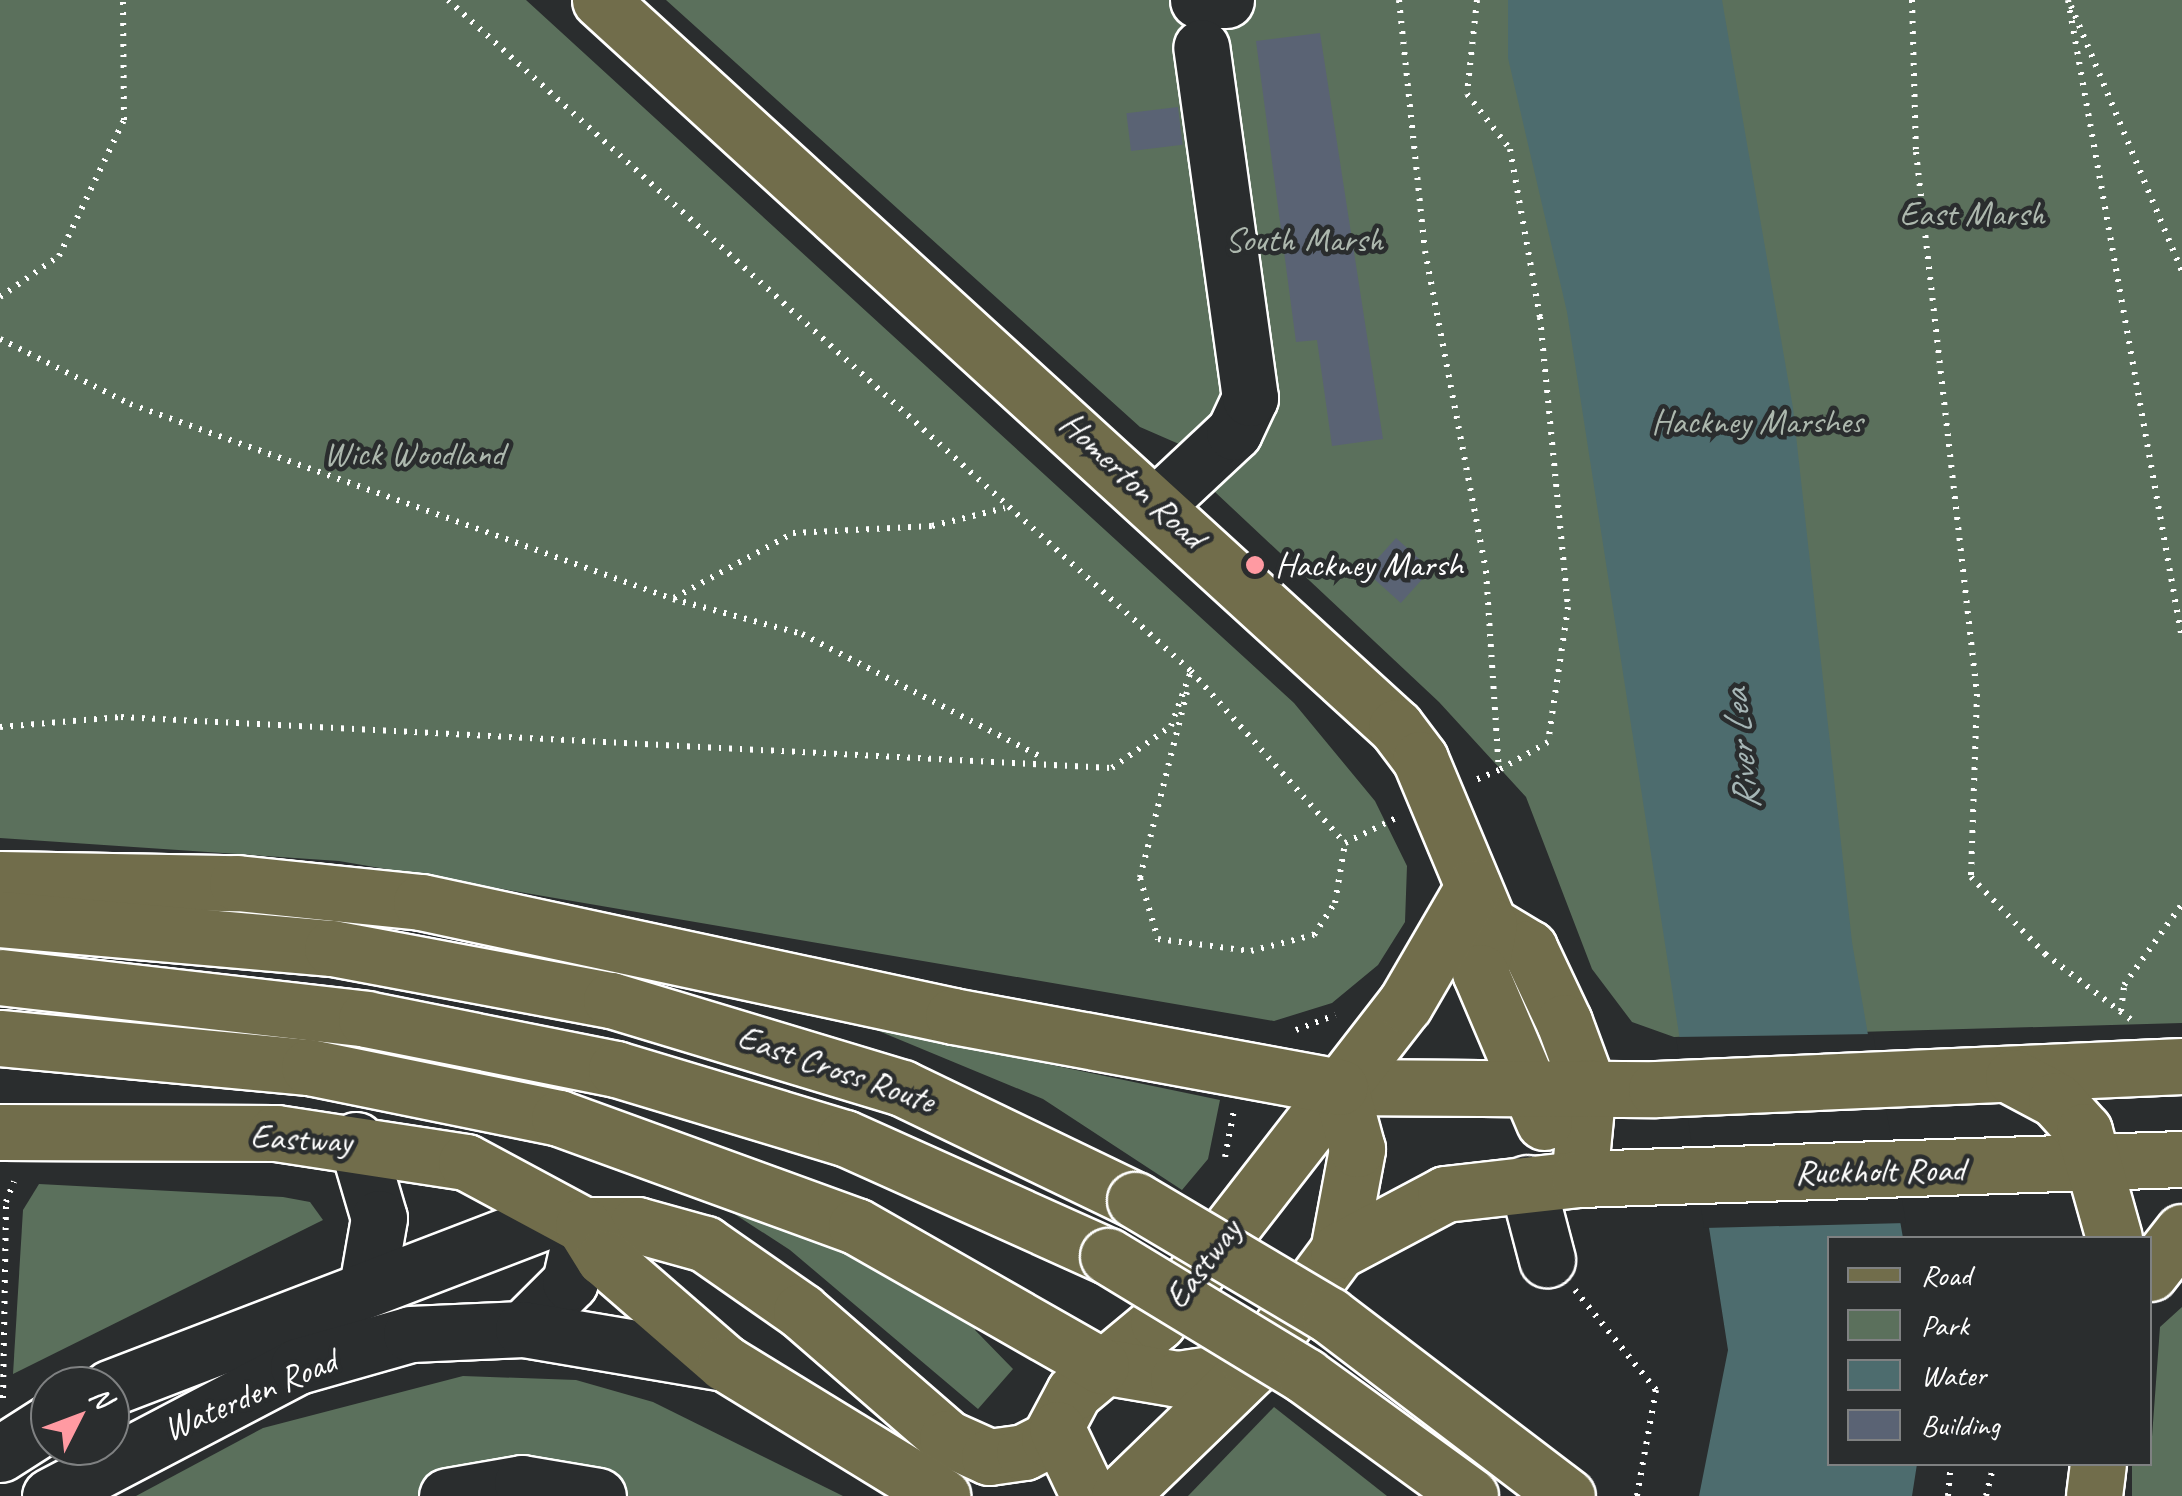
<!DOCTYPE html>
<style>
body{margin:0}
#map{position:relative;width:2182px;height:1496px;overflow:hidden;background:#2a2d2e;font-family:Caveat,sans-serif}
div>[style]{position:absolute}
.green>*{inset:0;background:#5b705c}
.water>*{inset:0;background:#4d6c6e}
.pier>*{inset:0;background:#2a2d2e}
.building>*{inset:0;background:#5a6374;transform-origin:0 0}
.path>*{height:6px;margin-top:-3px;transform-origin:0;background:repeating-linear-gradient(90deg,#fff 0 2.5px,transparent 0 10.5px)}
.roads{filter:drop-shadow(2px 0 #fff) drop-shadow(-2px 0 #fff) drop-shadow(0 2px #fff) drop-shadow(0 -2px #fff)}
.minor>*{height:55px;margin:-27.5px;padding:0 27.5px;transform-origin:27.5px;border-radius:27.5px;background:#2a2d2e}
.major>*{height:55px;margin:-27.5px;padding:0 27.5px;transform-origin:27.5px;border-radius:27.5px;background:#716d4b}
.highway>*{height:55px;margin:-27.5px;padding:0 27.5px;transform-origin:27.5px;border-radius:27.5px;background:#716d4b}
.bridges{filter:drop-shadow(2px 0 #fff) drop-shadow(-2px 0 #fff) drop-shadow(0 2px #fff) drop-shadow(0 -2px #fff)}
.highway-bridge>*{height:55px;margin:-27.5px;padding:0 27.5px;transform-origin:27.5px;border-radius:27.5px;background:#716d4b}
.dots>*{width:28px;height:28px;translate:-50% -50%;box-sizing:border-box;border:5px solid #2a2d2e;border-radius:50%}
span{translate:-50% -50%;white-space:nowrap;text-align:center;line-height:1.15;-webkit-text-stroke:9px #2a2d2e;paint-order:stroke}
.park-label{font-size:35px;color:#adb8ae}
.street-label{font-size:35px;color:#fff}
.poi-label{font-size:35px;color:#fff}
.left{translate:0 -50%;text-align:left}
.water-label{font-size:38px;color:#a6b6b6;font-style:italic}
.legend{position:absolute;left:1827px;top:1236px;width:325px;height:230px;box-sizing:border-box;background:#2a2d2e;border:2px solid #7f8182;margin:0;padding:12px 18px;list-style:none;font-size:30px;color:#fff}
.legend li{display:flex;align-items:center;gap:20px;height:50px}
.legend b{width:50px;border:2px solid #7f8182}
.north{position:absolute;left:30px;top:1366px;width:100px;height:100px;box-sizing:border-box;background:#2a2d2e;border:2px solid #7f8182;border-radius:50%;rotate:48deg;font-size:28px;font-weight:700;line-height:40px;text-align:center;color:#fff}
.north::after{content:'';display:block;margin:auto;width:35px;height:45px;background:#ff9aa2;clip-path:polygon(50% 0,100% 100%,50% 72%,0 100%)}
</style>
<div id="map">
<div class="green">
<i style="clip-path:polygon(0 0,526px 0,1294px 703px,1375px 801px,1407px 866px,1405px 922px,1378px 965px,1332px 1003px,1274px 1021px,339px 861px,0 838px)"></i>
<i style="clip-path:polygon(666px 0,2182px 0,2182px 1023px,1674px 1037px,1632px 1022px,1592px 969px,1526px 797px,1439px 702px,1215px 492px,1179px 444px,1140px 427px)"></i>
<i style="clip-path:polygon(869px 1027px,1220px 1100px,1208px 1159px,1182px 1190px,1043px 1099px)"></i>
<i style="clip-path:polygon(39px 1184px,283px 1197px,310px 1202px,323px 1220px,13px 1374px,23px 1210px)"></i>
<i style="clip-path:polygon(719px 1204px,816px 1229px,983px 1318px,975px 1330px,1013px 1369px,978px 1409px,790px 1250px)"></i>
<i style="clip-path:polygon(2182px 1307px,2182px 1496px,2132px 1496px,2132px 1464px,2150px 1464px,2160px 1327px)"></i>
<i style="clip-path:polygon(463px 1376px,576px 1380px,653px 1402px,843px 1496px,136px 1496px,263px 1428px)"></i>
<i style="clip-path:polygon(1274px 1407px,1387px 1496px,1188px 1496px)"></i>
</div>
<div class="water">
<i style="clip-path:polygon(1508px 0,1722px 0,1793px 408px,1852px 942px,1903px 1238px,1830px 1238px,1830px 1464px,1917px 1464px,1912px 1496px,1699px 1496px,1728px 1350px,1567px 312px,1508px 58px)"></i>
</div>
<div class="pier">
<i style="clip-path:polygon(1873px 1034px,1906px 1223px,1704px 1228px,1676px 1037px)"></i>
</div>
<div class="building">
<i style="clip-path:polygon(1320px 33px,1383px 439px,1332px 446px,1317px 340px,1296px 342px,1256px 41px)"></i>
<i style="left:1178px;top:107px;width:38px;height:52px;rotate:83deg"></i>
<i style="left:1396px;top:538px;width:47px;height:45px;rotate:42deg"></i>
</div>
<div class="path">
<i style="left:448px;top:0;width:1001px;rotate:42.09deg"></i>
<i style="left:1191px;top:671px;width:231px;rotate:48.2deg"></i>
<i style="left:1345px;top:843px;width:57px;rotate:-26.1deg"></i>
<i style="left:1399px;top:0;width:252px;rotate:84.1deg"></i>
<i style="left:1425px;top:251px;width:326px;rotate:79.2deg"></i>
<i style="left:1486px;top:571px;width:199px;rotate:86.3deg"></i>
<i style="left:1499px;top:770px;width:26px;rotate:157deg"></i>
<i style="left:1477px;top:0;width:95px;rotate:96.1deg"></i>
<i style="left:1467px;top:94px;width:70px;rotate:52deg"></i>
<i style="left:1510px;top:149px;width:171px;rotate:79.9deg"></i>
<i style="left:1540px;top:317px;width:291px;rotate:84.5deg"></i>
<i style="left:1568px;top:607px;width:136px;rotate:98.4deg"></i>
<i style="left:1548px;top:742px;width:56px;rotate:150.3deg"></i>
<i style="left:1912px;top:0;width:152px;rotate:88.5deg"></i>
<i style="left:1916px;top:152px;width:545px;rotate:83.58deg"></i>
<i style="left:1977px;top:694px;width:183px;rotate:91.9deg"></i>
<i style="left:1971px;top:877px;width:107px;rotate:46.1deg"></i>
<i style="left:2045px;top:954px;width:111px;rotate:37.3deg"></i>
<i style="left:2068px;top:0;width:649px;rotate:79.88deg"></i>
<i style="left:2071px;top:6px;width:287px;rotate:67.3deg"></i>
<i style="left:0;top:297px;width:72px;rotate:-34.8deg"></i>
<i style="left:59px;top:256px;width:151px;rotate:-64.5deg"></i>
<i style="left:124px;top:120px;width:120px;rotate:-90.5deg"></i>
<i style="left:0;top:339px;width:145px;rotate:26.6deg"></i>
<i style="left:130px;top:404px;width:577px;rotate:19.75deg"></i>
<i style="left:673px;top:599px;width:134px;rotate:15.2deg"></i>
<i style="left:802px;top:634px;width:269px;rotate:27.2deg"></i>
<i style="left:674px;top:598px;width:136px;rotate:-28.6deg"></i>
<i style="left:793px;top:533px;width:139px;rotate:-2.9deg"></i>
<i style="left:932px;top:526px;width:75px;rotate:-13.9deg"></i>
<i style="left:1187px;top:692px;width:192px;rotate:104.2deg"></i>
<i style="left:1140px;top:878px;width:64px;rotate:73.6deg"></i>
<i style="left:1158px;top:939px;width:94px;rotate:7.4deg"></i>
<i style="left:1251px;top:951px;width:65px;rotate:-14.3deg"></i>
<i style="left:1314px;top:935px;width:38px;rotate:-57deg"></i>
<i style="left:1335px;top:903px;width:61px;rotate:-80.5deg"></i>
<i style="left:0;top:727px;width:121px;rotate:-4.7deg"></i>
<i style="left:121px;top:717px;width:992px;rotate:2.95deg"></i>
<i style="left:1112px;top:768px;width:72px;rotate:-35.4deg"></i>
<i style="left:1171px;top:726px;width:59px;rotate:-70deg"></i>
<i style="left:2121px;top:1011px;width:26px;rotate:-83deg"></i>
<i style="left:2124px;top:985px;width:100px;rotate:-54.4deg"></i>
<i style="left:1296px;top:1030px;width:42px;rotate:-21deg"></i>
<i style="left:1225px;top:1157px;width:48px;rotate:-79.2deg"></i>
<i style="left:1575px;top:1290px;width:129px;rotate:51deg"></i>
<i style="left:1656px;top:1390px;width:108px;rotate:100.2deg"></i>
<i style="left:3px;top:1398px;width:196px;rotate:-89.1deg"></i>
<i style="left:6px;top:1202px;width:22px;rotate:-69deg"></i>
<i style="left:1948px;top:1496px;width:32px;rotate:-85deg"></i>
<i style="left:1986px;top:1496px;width:33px;rotate:-76deg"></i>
</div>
<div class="roads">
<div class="minor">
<i style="left:1198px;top:0;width:28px"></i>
<i style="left:1158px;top:503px;width:104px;rotate:-43.1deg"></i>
<i style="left:1234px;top:432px;width:38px;rotate:-65deg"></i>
<i style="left:1250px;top:398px;width:354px;rotate:-97.9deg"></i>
<i style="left:356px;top:1140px;width:81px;rotate:73.6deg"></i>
<i style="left:379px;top:1218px;width:70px;rotate:99.9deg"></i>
<i style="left:1527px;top:1183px;width:79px;rotate:75.3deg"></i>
<i style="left:523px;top:1329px;width:66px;rotate:-45deg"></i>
<i style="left:570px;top:1282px;width:58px;rotate:-77.2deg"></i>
<i style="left:110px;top:1388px;width:482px;rotate:-21deg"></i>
<i style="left:0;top:1454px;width:59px;rotate:-32.6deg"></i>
<i style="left:50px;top:1496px;width:280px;rotate:-27.7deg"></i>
<i style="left:298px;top:1366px;width:117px;rotate:-15.8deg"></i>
<i style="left:411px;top:1334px;width:112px;rotate:-2.6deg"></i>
<i style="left:523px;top:1329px;width:205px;rotate:9.6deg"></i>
<i style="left:447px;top:1496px;width:76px;rotate:-9.8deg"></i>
<i style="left:522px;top:1483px;width:77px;rotate:9.7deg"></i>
</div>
<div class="major">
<i style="left:600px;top:0;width:1078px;rotate:42.41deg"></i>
<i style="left:1396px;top:727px;width:40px;rotate:53deg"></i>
<i style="left:1420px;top:759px;width:179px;rotate:67.3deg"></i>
<i style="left:1489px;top:924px;width:47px;rotate:31deg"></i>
<i style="left:1529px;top:948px;width:82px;rotate:64.7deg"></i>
<i style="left:1564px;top:1022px;width:69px;rotate:69.7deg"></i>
<i style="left:1588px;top:1087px;width:92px;rotate:95.6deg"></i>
<i style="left:1489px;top:924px;width:49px;rotate:100.6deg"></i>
<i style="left:1480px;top:972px;width:163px;rotate:66.9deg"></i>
<i style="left:1340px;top:1087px;width:316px;rotate:0.4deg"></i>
<i style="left:1656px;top:1089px;width:527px;rotate:-2.5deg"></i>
<i style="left:0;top:1132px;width:276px;rotate:0.2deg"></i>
<i style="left:276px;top:1133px;width:192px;rotate:8.7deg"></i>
<i style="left:466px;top:1162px;width:133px;rotate:28.3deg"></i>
<i style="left:583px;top:1225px;width:54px"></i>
<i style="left:637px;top:1225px;width:71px;rotate:15.6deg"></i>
<i style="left:705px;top:1244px;width:117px;rotate:34.9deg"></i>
<i style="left:801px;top:1311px;width:194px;rotate:41deg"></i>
<i style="left:947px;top:1438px;width:46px;rotate:24.3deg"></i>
<i style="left:989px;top:1457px;width:35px;rotate:-8deg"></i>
<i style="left:1024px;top:1452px;width:28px;rotate:-27deg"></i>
<i style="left:1049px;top:1439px;width:53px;rotate:-62deg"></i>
<i style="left:1074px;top:1392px;width:109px;rotate:-39.8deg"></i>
<i style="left:1158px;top:1322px;width:403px;rotate:-52.2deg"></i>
<i style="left:1405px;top:1004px;width:135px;rotate:-59.8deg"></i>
<i style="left:583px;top:1225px;width:39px;rotate:58deg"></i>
<i style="left:604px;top:1258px;width:160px;rotate:41deg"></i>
<i style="left:725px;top:1363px;width:255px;rotate:31.5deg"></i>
<i style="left:1338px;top:1251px;width:104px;rotate:-79.4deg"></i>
<i style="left:1357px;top:1149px;width:64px;rotate:-105.3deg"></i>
<i style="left:1101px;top:1366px;width:78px;rotate:9.6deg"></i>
<i style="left:1178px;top:1379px;width:74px;rotate:-8.6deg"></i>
<i style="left:1057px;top:1429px;width:74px;rotate:64.5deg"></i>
<i style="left:1119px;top:1496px;width:184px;rotate:-44.1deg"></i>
<i style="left:1251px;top:1368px;width:146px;rotate:-53.4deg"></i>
<i style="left:1338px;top:1251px;width:121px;rotate:-28deg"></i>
<i style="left:1445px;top:1194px;width:135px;rotate:-6.4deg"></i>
<i style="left:1579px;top:1179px;width:603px;rotate:-1.9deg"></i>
</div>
<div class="highway">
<i style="left:0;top:879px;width:237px;rotate:1deg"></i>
<i style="left:237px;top:883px;width:185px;rotate:5.9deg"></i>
<i style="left:421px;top:902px;width:544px;rotate:12.09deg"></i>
<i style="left:953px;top:1016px;width:393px;rotate:10.4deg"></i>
<i style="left:0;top:919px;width:333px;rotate:5deg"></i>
<i style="left:332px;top:948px;width:284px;rotate:10.6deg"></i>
<i style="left:611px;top:1000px;width:304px;rotate:16.8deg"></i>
<i style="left:902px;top:1088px;width:259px;rotate:25.7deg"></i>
<i style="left:0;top:977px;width:368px;rotate:6.5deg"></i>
<i style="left:366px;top:1019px;width:255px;rotate:11.3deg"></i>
<i style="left:616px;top:1069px;width:239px;rotate:16.8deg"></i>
<i style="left:845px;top:1138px;width:288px;rotate:24.2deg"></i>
<i style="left:0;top:1038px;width:310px;rotate:5.4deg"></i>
<i style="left:309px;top:1067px;width:255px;rotate:11.5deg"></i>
<i style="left:559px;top:1118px;width:316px;rotate:20deg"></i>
<i style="left:856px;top:1226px;width:282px;rotate:29.7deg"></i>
<i style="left:2013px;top:1077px;width:49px;rotate:28.1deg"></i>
<i style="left:2056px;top:1100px;width:42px;rotate:47.9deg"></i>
<i style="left:2084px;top:1131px;width:111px;rotate:74.3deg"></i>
<i style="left:2150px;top:1273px;width:52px;rotate:-52deg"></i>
<i style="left:2094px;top:1496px;width:32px;rotate:-83deg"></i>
</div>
</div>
<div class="bridges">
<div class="highway-bridge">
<i style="left:1135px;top:1200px;width:226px;rotate:30.7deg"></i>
<i style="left:1329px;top:1315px;width:299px;rotate:37.3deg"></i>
<i style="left:1108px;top:1256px;width:231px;rotate:31.3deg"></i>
<i style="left:1305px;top:1376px;width:204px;rotate:36deg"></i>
</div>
</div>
<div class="dots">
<i style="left:1255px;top:565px;background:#ff9aa2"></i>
</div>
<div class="park-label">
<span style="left:1972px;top:214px">East Marsh</span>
<span style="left:1304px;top:240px">South Marsh</span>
<span style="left:1757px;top:422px">Hackney Marshes</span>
<span style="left:414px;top:454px">Wick Woodland</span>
</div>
<div class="street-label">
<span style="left:1132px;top:480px;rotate:43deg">Homerton Road</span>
<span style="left:836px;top:1069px;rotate:19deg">East Cross Route</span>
<span style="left:301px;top:1139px;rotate:3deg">Eastway</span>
<span style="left:1880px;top:1171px;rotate:-1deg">Ruckholt Road</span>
<span style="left:1203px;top:1264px;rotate:-53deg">Eastway</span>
<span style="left:250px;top:1395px;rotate:-23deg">Waterden Road</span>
</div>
<div class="poi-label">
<span class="left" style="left:1275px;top:565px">Hackney Marsh</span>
</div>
<div class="water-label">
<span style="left:1741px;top:750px;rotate:-96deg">River Lea</span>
</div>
<ul class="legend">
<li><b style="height:12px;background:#716d4b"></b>Road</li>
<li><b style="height:28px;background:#5b705c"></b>Park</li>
<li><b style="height:28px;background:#4d6c6e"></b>Water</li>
<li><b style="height:28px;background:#5a6374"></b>Building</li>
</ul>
<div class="north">N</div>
</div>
